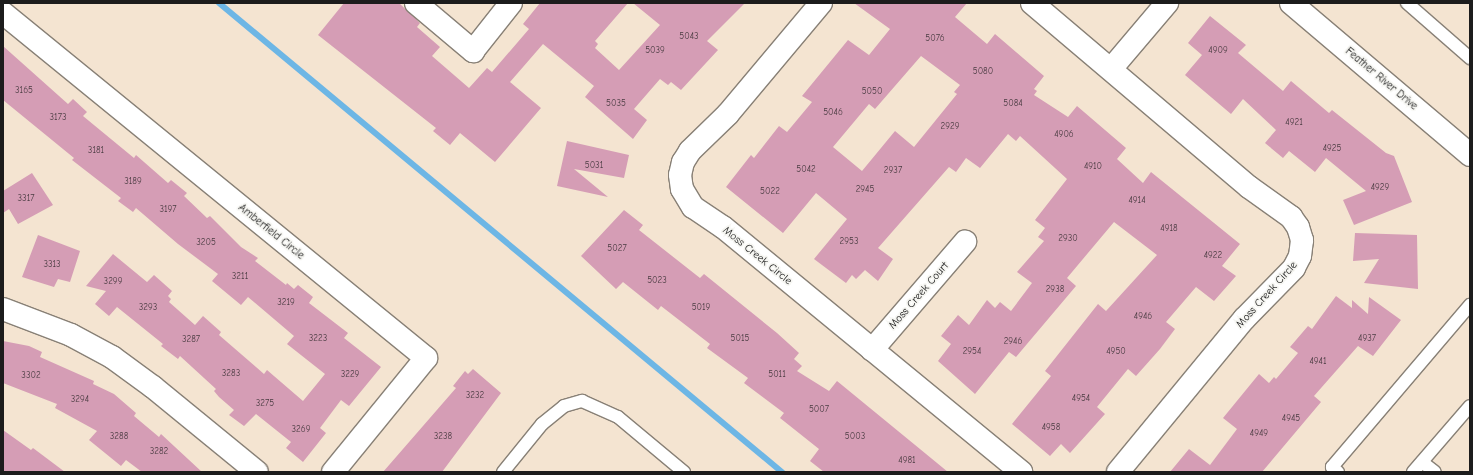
<!DOCTYPE html>
<style>
body{margin:0}
#map{position:relative;width:1473px;height:475px;overflow:hidden;background:#f4e4d1;font-family:"Comic Neue",sans-serif}
div>[style]{position:absolute}
.stream>*{height:6px;margin:-3px;padding:0 3px;transform-origin:3px;border-radius:3px;background:#6db6e5}
.building>*{inset:0;background:#d59db5}
.roads{filter:drop-shadow(1px 0 #888076) drop-shadow(-1px 0 #888076) drop-shadow(0 1px #888076) drop-shadow(0 -1px #888076)}
.service>*{height:12px;margin:-6px;padding:0 6px;transform-origin:6px;border-radius:6px;background:#fff}
.minor>*{height:22px;margin:-11px;padding:0 11px;transform-origin:11px;border-radius:11px;background:#fff}
.tertiary>*{height:22px;margin:-11px;padding:0 11px;transform-origin:11px;border-radius:11px;background:#fff}
span{translate:-50% -50%;white-space:nowrap;text-align:center;line-height:1.15;-webkit-text-stroke:3.5px #f6f6f2;paint-order:stroke}
.number-label{font-size:9px;color:#4a3c42}
.number-label span{-webkit-text-stroke-width:0}
.street-label{font-size:11px;color:#1c1c1c}
.frame{position:absolute;inset:0;border:4px solid #1c1c1c;pointer-events:none}
</style>
<div id="map">
<div class="stream">
<i style="left:219px;top:3px;width:733px;rotate:39.8deg"></i>
</div>
<div class="building">
<i style="clip-path:polygon(344px 3px,399px 3px,420px 23px,417px 27px,440px 47px,432px 56px,469px 88px,487px 68px,492px 72px,529px 29px,523px 24px,540px 3px,628px 3px,595px 41px,598px 44px,595px 48px,619px 70px,660px 25px,633px 3px,745px 3px,707px 41px,718px 50px,681px 90px,671px 82px,668px 85px,660px 79px,634px 109px,647px 120px,633px 139px,585px 97px,594px 86px,543px 44px,510px 82px,541px 108px,495px 162px,460px 133px,450px 145px,433px 131px,436px 128px,318px 35px)"></i>
<i style="clip-path:polygon(evenodd,854px 3px,967px 3px,955px 17px,987px 44px,995px 34px,1044px 76px,1034px 89px,1037px 91px,1034px 95px,1068px 117px,1077px 106px,1126px 148px,1117px 159px,1143px 183px,1151px 172px,1240px 244px,1222px 266px,1236px 276px,1214px 301px,1196px 287px,1166px 322px,1175px 329px,1160px 349px,1136px 376px,1128px 369px,1097px 407px,1105px 414px,1070px 453px,1061px 444px,1050px 456px,1012px 424px,1051px 376px,1045px 371px,1098px 304px,1106px 311px,1157px 255px,1114px 222px,1067px 278px,1076px 286px,1016px 357px,1009px 352px,975px 394px,938px 361px,951px 344px,941px 336px,958px 315px,969px 325px,987px 300px,995px 308px,1000px 302px,1011px 311px,1032px 283px,1017px 272px,1044px 241px,1038px 237px,1045px 228px,1035px 220px,1067px 179px,1020px 136px,1016px 141px,1008px 134px,980px 168px,966px 158px,956px 172px,949px 167px,878px 248px,893px 259px,878px 281px,865px 270px,856px 279px,852px 275px,846px 283px,814px 259px,847px 219px,816px 193px,783px 233px,726px 187px,751px 155px,754px 158px,779px 126px,787px 132px,812px 102px,802px 96px,848px 40px,869px 55px,890px 29px,854px 3px,921px 56px,960px 85px,954px 92px,957px 94px,914px 147px,895px 131px,862px 171px,833px 147px,869px 104px,875px 109px,921px 56px)"></i>
<i style="clip-path:polygon(1210px 16px,1246px 45px,1238px 53px,1283px 91px,1291px 81px,1329px 113px,1332px 110px,1386px 153px,1394px 156px,1412px 202px,1354px 225px,1343px 200px,1366px 191px,1326px 158px,1315px 172px,1289px 151px,1283px 158px,1265px 143px,1276px 130px,1243px 99px,1231px 114px,1185px 75px,1202px 55px,1188px 43px)"></i>
<i style="clip-path:polygon(3px 46px,68px 104px,73px 99px,87px 112px,83px 116px,134px 158px,136px 155px,168px 183px,171px 180px,187px 193px,184px 196px,207px 218px,210px 216px,241px 247px,258px 258px,255px 261px,286px 285px,287px 283px,294px 289px,298px 285px,313px 297px,309px 303px,348px 333px,344px 338px,381px 367px,349px 406px,341px 400px,320px 428px,326px 433px,303px 462px,286px 448px,291px 442px,256px 414px,244px 426px,229px 415px,234px 410px,219px 397px,214px 391px,216px 389px,180px 356px,178px 359px,161px 346px,163px 344px,117px 307px,109px 316px,95px 304px,106px 291px,86px 286px,113px 254px,147px 282px,154px 275px,172px 291px,168px 296px,171px 299px,169px 302px,195px 325px,203px 316px,221px 332px,219px 335px,264px 374px,267px 370px,303px 401px,325px 374px,287px 344px,294px 336px,248px 297px,241px 305px,212px 281px,218px 274px,178px 244px,136px 208px,133px 212px,118px 201px,121px 198px,72px 160px,74px 158px,3px 100px)"></i>
<i style="clip-path:polygon(567px 141px,629px 155px,624px 178px,574px 169px,608px 197px,557px 186px)"></i>
<i style="clip-path:polygon(32px 173px,53px 205px,18px 224px,9px 209px,3px 213px,3px 191px)"></i>
<i style="clip-path:polygon(624px 210px,643px 225px,639px 230px,700px 278px,704px 274px,777px 333px,799px 353px,794px 359px,802px 366px,797px 371px,829px 391px,837px 381px,948px 472px,824px 472px,810px 461px,819px 449px,780px 418px,784px 413px,744px 383px,748px 378px,707px 348px,710px 344px,661px 306px,658px 310px,623px 282px,616px 289px,581px 256px)"></i>
<i style="clip-path:polygon(1355px 233px,1417px 235px,1418px 289px,1364px 283px,1379px 259px,1353px 261px)"></i>
<i style="clip-path:polygon(38px 235px,80px 251px,70px 282px,58px 279px,54px 287px,22px 277px)"></i>
<i style="clip-path:polygon(1336px 296px,1352px 308px,1352px 300px,1368px 314px,1369px 297px,1401px 320px,1373px 356px,1358px 346px,1314px 396px,1321px 402px,1262px 472px,1170px 472px,1189px 449px,1210px 465px,1237px 429px,1223px 418px,1259px 374px,1269px 383px,1274px 377px,1276px 379px,1298px 353px,1290px 347px,1308px 326px,1312px 329px)"></i>
<i style="clip-path:polygon(3px 341px,29px 346px,42px 352px,40px 357px,94px 381px,93px 384px,114px 394px,136px 413px,134px 416px,159px 437px,161px 434px,202px 472px,142px 472px,126px 460px,121px 466px,89px 440px,97px 431px,55px 408px,57px 404px,3px 383px)"></i>
<i style="clip-path:polygon(473px 369px,501px 393px,442px 472px,383px 472px,456px 388px,453px 386px,465px 371px,468px 374px)"></i>
<i style="clip-path:polygon(3px 430px,31px 450px,33px 448px,65px 472px,3px 472px)"></i>
</div>
<div class="roads">
<div class="service">
<i style="left:1407px;top:3px;width:84px;rotate:41.1deg"></i>
<i style="left:1422px;top:462px;width:16px;rotate:38deg"></i>
<i style="left:503px;top:472px;width:62px;rotate:-50.9deg"></i>
<i style="left:542px;top:424px;width:28px;rotate:-39deg"></i>
<i style="left:564px;top:406px;width:19px;rotate:-16deg"></i>
<i style="left:582px;top:401px;width:39px;rotate:24deg"></i>
<i style="left:618px;top:417px;width:86px;rotate:39.8deg"></i>
<i style="left:1338px;top:472px;width:8px;rotate:-140deg"></i>
<i style="left:1332px;top:467px;width:213px;rotate:-49.6deg"></i>
<i style="left:1413px;top:472px;width:87px;rotate:-49.2deg"></i>
</div>
<div class="minor">
<i style="left:416px;top:3px;width:75px;rotate:40.1deg"></i>
<i style="left:473px;top:51px;width:61px;rotate:-51.6deg"></i>
<i style="left:821px;top:3px;width:145px;rotate:130deg"></i>
<i style="left:728px;top:114px;width:53px;rotate:135.8deg"></i>
<i style="left:690px;top:151px;width:13px;rotate:122deg"></i>
<i style="left:683px;top:162px;width:13px;rotate:103deg"></i>
<i style="left:680px;top:175px;width:14px;rotate:82deg"></i>
<i style="left:682px;top:189px;width:21px;rotate:59deg"></i>
<i style="left:693px;top:207px;width:36px;rotate:34deg"></i>
<i style="left:723px;top:227px;width:386px;rotate:39.4deg"></i>
<i style="left:1032px;top:3px;width:285px;rotate:40.3deg"></i>
<i style="left:1249px;top:187px;width:52px;rotate:35.5deg"></i>
<i style="left:1291px;top:217px;width:12px;rotate:55deg"></i>
<i style="left:1298px;top:227px;width:14px;rotate:73deg"></i>
<i style="left:1302px;top:240px;width:16px;rotate:97deg"></i>
<i style="left:1300px;top:256px;width:13px;rotate:117deg"></i>
<i style="left:1294px;top:268px;width:71px;rotate:134.4deg"></i>
<i style="left:1244px;top:319px;width:198px;rotate:129.5deg"></i>
<i style="left:3px;top:13px;width:546px;rotate:39.2deg"></i>
<i style="left:426px;top:358px;width:147px;rotate:129.2deg"></i>
<i style="left:1111px;top:69px;width:87px;rotate:-49.7deg"></i>
<i style="left:3px;top:309px;width:73px;rotate:20.9deg"></i>
<i style="left:71px;top:335px;width:47px;rotate:28.2deg"></i>
<i style="left:112px;top:357px;width:51px;rotate:36.2deg"></i>
<i style="left:153px;top:387px;width:134px;rotate:39.3deg"></i>
<i style="left:872px;top:350px;width:143px;rotate:-49.3deg"></i>
</div>
<div class="tertiary">
<i style="left:1291px;top:3px;width:235px;rotate:40.3deg"></i>
</div>
</div>
<div class="number-label">
<span style="left:689px;top:36px">5043</span>
<span style="left:935px;top:38px">5076</span>
<span style="left:655px;top:50px">5039</span>
<span style="left:1218px;top:50px">4909</span>
<span style="left:983px;top:71px">5080</span>
<span style="left:24px;top:90px">3165</span>
<span style="left:872px;top:91px">5050</span>
<span style="left:616px;top:103px">5035</span>
<span style="left:1013px;top:103px">5084</span>
<span style="left:833px;top:112px">5046</span>
<span style="left:58px;top:117px">3173</span>
<span style="left:1294px;top:122px">4921</span>
<span style="left:950px;top:126px">2929</span>
<span style="left:1064px;top:134px">4906</span>
<span style="left:1332px;top:148px">4925</span>
<span style="left:96px;top:150px">3181</span>
<span style="left:594px;top:165px">5031</span>
<span style="left:1093px;top:166px">4910</span>
<span style="left:806px;top:169px">5042</span>
<span style="left:893px;top:170px">2937</span>
<span style="left:133px;top:181px">3189</span>
<span style="left:1380px;top:187px">4929</span>
<span style="left:865px;top:189px">2945</span>
<span style="left:770px;top:191px">5022</span>
<span style="left:26px;top:198px">3317</span>
<span style="left:1137px;top:200px">4914</span>
<span style="left:168px;top:209px">3197</span>
<span style="left:1169px;top:228px">4918</span>
<span style="left:1068px;top:238px">2930</span>
<span style="left:849px;top:241px">2953</span>
<span style="left:206px;top:242px">3205</span>
<span style="left:617px;top:248px">5027</span>
<span style="left:1213px;top:255px">4922</span>
<span style="left:52px;top:264px">3313</span>
<span style="left:240px;top:276px">3211</span>
<span style="left:657px;top:280px">5023</span>
<span style="left:113px;top:281px">3299</span>
<span style="left:1055px;top:289px">2938</span>
<span style="left:286px;top:302px">3219</span>
<span style="left:148px;top:307px">3293</span>
<span style="left:701px;top:307px">5019</span>
<span style="left:1143px;top:316px">4946</span>
<span style="left:318px;top:338px">3223</span>
<span style="left:740px;top:338px">5015</span>
<span style="left:1367px;top:338px">4937</span>
<span style="left:191px;top:339px">3287</span>
<span style="left:1013px;top:341px">2946</span>
<span style="left:972px;top:351px">2954</span>
<span style="left:1116px;top:351px">4950</span>
<span style="left:1318px;top:361px">4941</span>
<span style="left:231px;top:373px">3283</span>
<span style="left:350px;top:374px">3229</span>
<span style="left:777px;top:374px">5011</span>
<span style="left:31px;top:375px">3302</span>
<span style="left:475px;top:395px">3232</span>
<span style="left:1081px;top:398px">4954</span>
<span style="left:80px;top:399px">3294</span>
<span style="left:265px;top:403px">3275</span>
<span style="left:819px;top:409px">5007</span>
<span style="left:1291px;top:418px">4945</span>
<span style="left:1051px;top:427px">4958</span>
<span style="left:301px;top:429px">3269</span>
<span style="left:1259px;top:433px">4949</span>
<span style="left:119px;top:436px">3288</span>
<span style="left:443px;top:436px">3238</span>
<span style="left:855px;top:436px">5003</span>
<span style="left:159px;top:451px">3282</span>
<span style="left:907px;top:460px">4981</span>
</div>
<div class="street-label">
<span style="left:1381px;top:79px;rotate:40deg">Feather River Drive</span>
<span style="left:271px;top:232px;rotate:39deg">Amberfield Circle</span>
<span style="left:757px;top:256px;rotate:39deg">Moss Creek Circle</span>
<span style="left:1267px;top:295px;rotate:-48deg">Moss Creek Circle</span>
<span style="left:919px;top:296px;rotate:-49deg">Moss Creek Court</span>
</div>
<div class="frame"></div>
</div>
